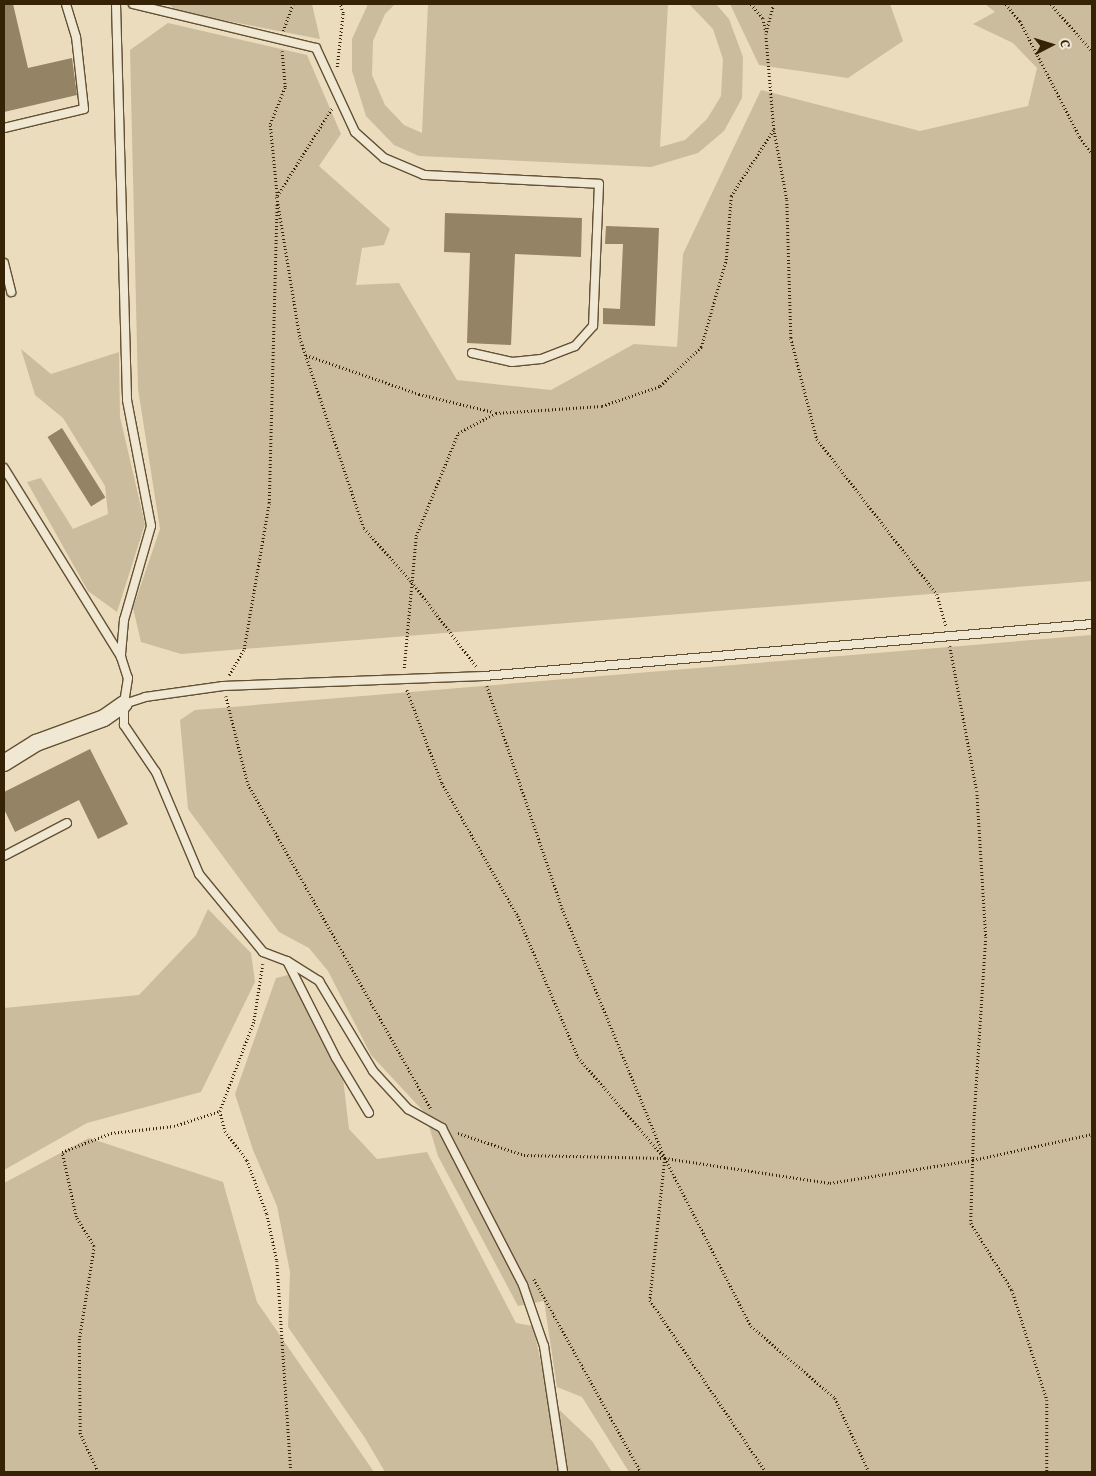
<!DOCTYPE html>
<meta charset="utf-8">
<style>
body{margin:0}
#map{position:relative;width:1096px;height:1476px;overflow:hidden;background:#eadcbd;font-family:"Gentium Book Plus",serif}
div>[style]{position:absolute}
.green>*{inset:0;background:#cbbc9e}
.building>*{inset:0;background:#948365;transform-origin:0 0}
.path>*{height:2.5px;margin-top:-1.25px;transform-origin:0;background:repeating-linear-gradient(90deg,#362205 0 1px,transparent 0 3.5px)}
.roads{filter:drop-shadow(1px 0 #635033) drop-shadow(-1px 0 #635033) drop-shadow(0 1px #635033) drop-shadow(0 -1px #635033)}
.service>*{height:8px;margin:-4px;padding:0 4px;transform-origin:4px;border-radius:4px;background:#f1e8d4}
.minor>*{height:16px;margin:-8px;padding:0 8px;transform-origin:8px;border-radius:8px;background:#f1e8d4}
span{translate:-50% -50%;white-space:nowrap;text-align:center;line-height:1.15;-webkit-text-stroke:4px #f1e8d4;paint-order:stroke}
.frame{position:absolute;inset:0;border:5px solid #362205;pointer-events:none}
.north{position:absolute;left:1026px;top:20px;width:50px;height:50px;-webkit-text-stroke:4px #f1e8d4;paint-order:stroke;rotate:85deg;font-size:14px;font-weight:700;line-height:20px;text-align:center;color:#362205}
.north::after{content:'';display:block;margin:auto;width:18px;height:22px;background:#362205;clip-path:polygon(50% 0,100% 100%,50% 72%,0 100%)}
</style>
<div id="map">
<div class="green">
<i style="clip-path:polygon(169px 4px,312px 4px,320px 39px,176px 11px)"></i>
<i style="clip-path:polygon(368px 4px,395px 4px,385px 14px,373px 41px,372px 75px,385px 105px,404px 125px,422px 133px,428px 4px,668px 4px,660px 147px,685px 140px,707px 119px,721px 96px,723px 59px,713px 29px,689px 4px,716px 4px,729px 19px,743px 57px,742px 98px,724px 131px,698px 153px,651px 167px,419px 156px,394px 145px,366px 116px,352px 71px,352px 39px)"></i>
<i style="clip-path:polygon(730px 4px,890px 4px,903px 41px,848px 78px,759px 65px)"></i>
<i style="clip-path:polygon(985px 4px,1092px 4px,1092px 581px,181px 654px,141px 642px,133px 608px,160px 529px,138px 389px,130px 50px,168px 23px,307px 55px,341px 134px,319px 166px,390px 229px,384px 245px,362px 248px,356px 285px,399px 283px,457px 380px,551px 390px,634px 344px,677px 347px,683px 254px,761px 90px,920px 131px,1028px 106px,1037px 68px,1013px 43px,973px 24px,995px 12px)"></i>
<i style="clip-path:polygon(21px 349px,51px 374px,119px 352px,120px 417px,145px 524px,117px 612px,88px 591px,27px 482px,41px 478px,73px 529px,108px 514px,105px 486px,63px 418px,35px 395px)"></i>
<i style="clip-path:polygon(1092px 635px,1092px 1472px,629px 1472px,582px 1397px,557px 1387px,544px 1301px,518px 1306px,438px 1156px,425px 1113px,371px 1055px,328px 971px,309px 948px,279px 932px,188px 809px,180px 720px,195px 710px)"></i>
<i style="clip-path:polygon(208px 909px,251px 953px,255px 982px,201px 1092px,87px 1123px,4px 1170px,4px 1008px,139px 995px,196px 935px)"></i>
<i style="clip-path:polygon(288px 975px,343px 1078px,349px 1129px,377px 1159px,427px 1152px,516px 1323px,533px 1326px,549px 1400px,592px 1441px,612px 1472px,385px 1472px,365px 1438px,288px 1327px,290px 1272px,277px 1206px,253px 1150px,235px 1094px,276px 978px)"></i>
<i style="clip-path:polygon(89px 1138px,223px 1182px,257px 1302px,374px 1472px,4px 1472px,4px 1183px)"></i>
</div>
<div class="building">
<i style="clip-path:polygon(4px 4px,13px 4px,28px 68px,72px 58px,77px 95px,4px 112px)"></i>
<i style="clip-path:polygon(445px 213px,582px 218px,581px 257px,515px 254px,511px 345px,467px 343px,470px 253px,444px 252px)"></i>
<i style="clip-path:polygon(606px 226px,659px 228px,655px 326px,603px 324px,603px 308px,620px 309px,623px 244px,605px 244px)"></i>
<i style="left:62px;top:428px;width:82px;height:17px;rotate:58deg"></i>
<i style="clip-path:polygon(90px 749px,128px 824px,98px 839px,79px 800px,15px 832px,4px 809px,4px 792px)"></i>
</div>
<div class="path">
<i style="left:751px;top:4px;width:18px;rotate:49deg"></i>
<i style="left:763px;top:18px;width:14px;rotate:78deg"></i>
<i style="left:774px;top:4px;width:31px;rotate:105deg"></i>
<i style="left:766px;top:34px;width:95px;rotate:85.2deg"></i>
<i style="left:774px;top:129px;width:72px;rotate:79.6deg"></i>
<i style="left:787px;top:200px;width:138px;rotate:88.3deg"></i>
<i style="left:791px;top:338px;width:104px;rotate:75.6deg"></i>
<i style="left:817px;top:439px;width:196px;rotate:52.3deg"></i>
<i style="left:937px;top:594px;width:33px;rotate:74deg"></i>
<i style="left:1006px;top:4px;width:22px;rotate:51deg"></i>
<i style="left:1020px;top:21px;width:131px;rotate:62.7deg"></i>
<i style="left:1080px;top:137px;width:21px;rotate:55deg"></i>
<i style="left:1051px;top:4px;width:62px;rotate:48.9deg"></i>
<i style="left:283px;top:31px;width:29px;rotate:-70deg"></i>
<i style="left:337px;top:67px;width:54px;rotate:-83.7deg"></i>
<i style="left:343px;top:13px;width:9px;rotate:-108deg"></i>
<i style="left:332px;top:109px;width:104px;rotate:122deg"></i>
<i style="left:277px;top:197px;width:143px;rotate:80.7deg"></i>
<i style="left:300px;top:338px;width:200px;rotate:71.4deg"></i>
<i style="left:364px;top:528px;width:72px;rotate:48.4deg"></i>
<i style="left:412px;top:582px;width:106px;rotate:52.7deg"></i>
<i style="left:277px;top:196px;width:72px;rotate:-95.6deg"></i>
<i style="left:270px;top:124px;width:40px;rotate:-68deg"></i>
<i style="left:285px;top:87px;width:36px;rotate:-95deg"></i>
<i style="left:306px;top:355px;width:120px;rotate:19deg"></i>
<i style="left:419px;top:394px;width:77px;rotate:13.5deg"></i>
<i style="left:950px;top:646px;width:147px;rotate:79.5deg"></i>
<i style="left:977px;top:791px;width:146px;rotate:86.5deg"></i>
<i style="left:986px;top:937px;width:188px;rotate:93.7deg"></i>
<i style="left:974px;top:1125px;width:98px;rotate:91.8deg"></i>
<i style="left:971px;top:1223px;width:79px;rotate:58.5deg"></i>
<i style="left:1012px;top:1290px;width:115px;rotate:72.3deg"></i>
<i style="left:1047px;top:1400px;width:72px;rotate:90deg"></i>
<i style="left:404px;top:668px;width:133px;rotate:-84.8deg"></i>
<i style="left:416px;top:536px;width:111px;rotate:-67.8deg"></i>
<i style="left:458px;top:433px;width:43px;rotate:-27.8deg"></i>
<i style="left:496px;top:413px;width:106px;rotate:-3.8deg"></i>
<i style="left:602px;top:406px;width:61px;rotate:-19deg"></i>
<i style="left:660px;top:386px;width:57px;rotate:-43.6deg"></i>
<i style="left:701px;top:347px;width:91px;rotate:-74deg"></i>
<i style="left:726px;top:260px;width:64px;rotate:-85.5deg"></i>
<i style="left:731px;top:196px;width:80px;rotate:-57.3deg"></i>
<i style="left:229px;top:675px;width:30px;rotate:-60deg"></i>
<i style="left:244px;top:649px;width:148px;rotate:-80.3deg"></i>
<i style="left:269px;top:503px;width:299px;rotate:-88.5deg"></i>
<i style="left:487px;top:686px;width:234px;rotate:71.3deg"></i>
<i style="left:562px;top:908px;width:270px;rotate:67.6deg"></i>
<i style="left:665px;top:1158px;width:143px;rotate:96deg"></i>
<i style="left:650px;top:1300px;width:207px;rotate:56deg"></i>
<i style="left:407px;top:690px;width:99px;rotate:69.4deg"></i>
<i style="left:442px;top:783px;width:153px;rotate:60.3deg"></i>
<i style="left:518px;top:916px;width:153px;rotate:66.9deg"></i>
<i style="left:578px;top:1057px;width:133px;rotate:49.3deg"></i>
<i style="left:665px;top:1158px;width:189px;rotate:62.9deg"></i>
<i style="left:751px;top:1326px;width:111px;rotate:40.6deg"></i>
<i style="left:835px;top:1398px;width:81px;rotate:65.3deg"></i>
<i style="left:226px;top:696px;width:91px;rotate:76deg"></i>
<i style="left:248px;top:784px;width:374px;rotate:60.6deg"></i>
<i style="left:263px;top:964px;width:59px;rotate:98.8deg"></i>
<i style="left:254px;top:1022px;width:95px;rotate:110.9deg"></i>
<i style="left:220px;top:1111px;width:21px;rotate:76deg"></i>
<i style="left:225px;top:1131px;width:36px;rotate:53deg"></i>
<i style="left:247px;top:1160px;width:58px;rotate:69.7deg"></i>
<i style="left:267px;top:1214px;width:48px;rotate:78deg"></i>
<i style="left:277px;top:1261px;width:211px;rotate:86.2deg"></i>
<i style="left:458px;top:1133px;width:70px;rotate:18.4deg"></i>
<i style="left:524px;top:1155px;width:141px;rotate:1.2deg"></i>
<i style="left:665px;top:1158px;width:167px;rotate:8.6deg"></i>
<i style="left:830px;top:1183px;width:145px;rotate:-9.1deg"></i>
<i style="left:973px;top:1160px;width:122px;rotate:-12.3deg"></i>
<i style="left:534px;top:1279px;width:221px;rotate:61deg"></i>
<i style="left:98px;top:1472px;width:42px;rotate:-115.3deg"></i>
<i style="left:80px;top:1434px;width:94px;rotate:-90.6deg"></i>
<i style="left:79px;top:1340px;width:95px;rotate:-80.9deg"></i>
<i style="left:94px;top:1246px;width:34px;rotate:-122deg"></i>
<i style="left:76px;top:1217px;width:66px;rotate:-102.2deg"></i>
<i style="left:62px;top:1152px;width:53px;rotate:-21.2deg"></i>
<i style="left:111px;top:1133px;width:63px;rotate:-6.3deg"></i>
<i style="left:174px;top:1126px;width:48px;rotate:-18.1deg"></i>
</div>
<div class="roads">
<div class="service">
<i style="left:116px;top:4px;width:396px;rotate:88.4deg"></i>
<i style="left:127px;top:400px;width:128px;rotate:79.2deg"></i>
<i style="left:151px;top:526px;width:98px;rotate:106deg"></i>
<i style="left:124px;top:620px;width:37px;rotate:95deg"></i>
<i style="left:121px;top:657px;width:22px;rotate:72deg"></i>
<i style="left:128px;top:678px;width:26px;rotate:99deg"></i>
<i style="left:124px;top:704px;width:21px;rotate:90deg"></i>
<i style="left:124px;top:725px;width:57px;rotate:55.8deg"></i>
<i style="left:156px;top:772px;width:111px;rotate:67.1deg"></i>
<i style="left:199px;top:874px;width:101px;rotate:50.6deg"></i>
<i style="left:263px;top:952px;width:26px;rotate:21deg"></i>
<i style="left:287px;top:961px;width:38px;rotate:32deg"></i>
<i style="left:319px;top:981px;width:105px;rotate:59deg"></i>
<i style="left:373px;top:1071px;width:52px;rotate:47.4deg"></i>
<i style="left:408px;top:1109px;width:39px;rotate:29deg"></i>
<i style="left:442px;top:1128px;width:177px;rotate:62.7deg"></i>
<i style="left:523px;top:1285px;width:65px;rotate:71deg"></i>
<i style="left:544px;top:1346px;width:127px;rotate:81.4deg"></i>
<i style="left:133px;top:4px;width:188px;rotate:13.5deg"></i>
<i style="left:316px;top:48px;width:93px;rotate:65.1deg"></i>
<i style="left:355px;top:132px;width:39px;rotate:42deg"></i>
<i style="left:384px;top:158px;width:43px;rotate:23deg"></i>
<i style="left:424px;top:175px;width:175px;rotate:2.9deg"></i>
<i style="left:599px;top:184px;width:142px;rotate:92.4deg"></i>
<i style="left:593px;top:326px;width:27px;rotate:132deg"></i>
<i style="left:575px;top:346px;width:36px;rotate:159deg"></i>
<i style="left:541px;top:359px;width:29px;rotate:174deg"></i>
<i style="left:512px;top:362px;width:41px;rotate:-167.3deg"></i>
<i style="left:4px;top:128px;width:82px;rotate:-13.4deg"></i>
<i style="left:84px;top:109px;width:72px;rotate:-96.3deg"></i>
<i style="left:76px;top:37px;width:34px;rotate:-107deg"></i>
<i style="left:4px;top:263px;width:30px;rotate:76deg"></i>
<i style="left:4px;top:468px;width:222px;rotate:58.2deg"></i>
<i style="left:124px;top:704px;width:22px;rotate:-18deg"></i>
<i style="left:145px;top:697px;width:79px;rotate:-8deg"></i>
<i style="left:223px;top:686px;width:261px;rotate:-2.2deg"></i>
<i style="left:484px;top:676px;width:610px;rotate:-4.89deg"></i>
<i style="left:4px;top:856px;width:71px;rotate:-27.6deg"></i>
<i style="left:288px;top:963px;width:106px;rotate:63.2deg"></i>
<i style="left:336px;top:1058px;width:64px;rotate:59deg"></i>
</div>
<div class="minor">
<i style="left:4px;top:763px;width:38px;rotate:-32deg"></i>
<i style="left:36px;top:743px;width:72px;rotate:-20.2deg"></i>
<i style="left:104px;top:718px;width:24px;rotate:-35deg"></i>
</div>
</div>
<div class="frame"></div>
<div class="north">С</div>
</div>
